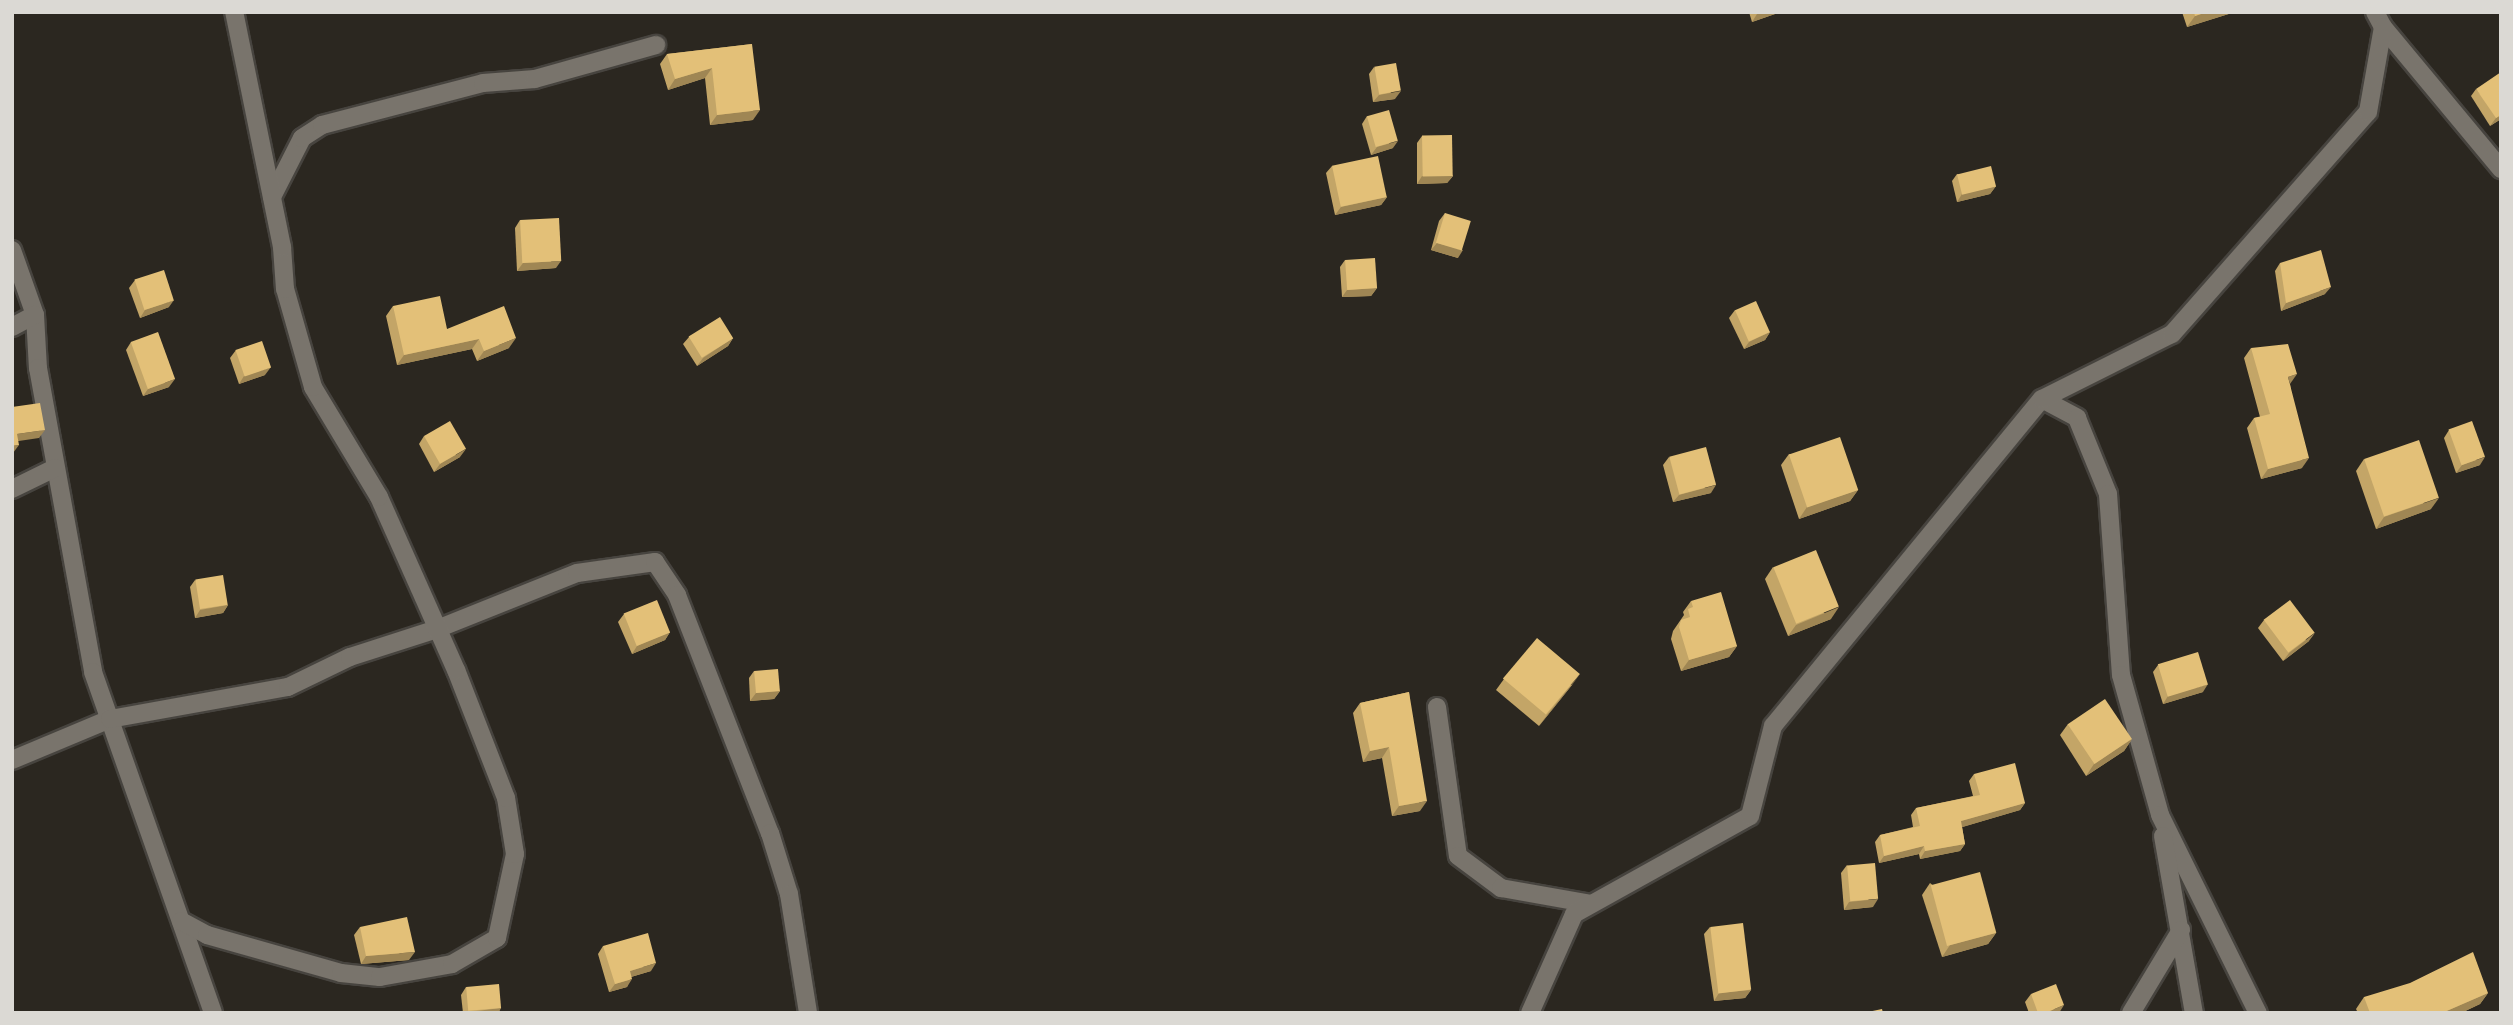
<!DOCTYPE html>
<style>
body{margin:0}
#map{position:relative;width:2513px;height:1025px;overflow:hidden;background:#2b2720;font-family:"PT Serif",serif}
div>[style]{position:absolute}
.roads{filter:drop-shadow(2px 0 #47443f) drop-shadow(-2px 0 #47443f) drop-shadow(0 2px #47443f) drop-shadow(0 -2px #47443f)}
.street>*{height:18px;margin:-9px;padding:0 9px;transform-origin:9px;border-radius:9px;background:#79746c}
.wall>*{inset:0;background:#c3a567}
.shaded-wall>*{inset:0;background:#9f8654}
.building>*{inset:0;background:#e3c078;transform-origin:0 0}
span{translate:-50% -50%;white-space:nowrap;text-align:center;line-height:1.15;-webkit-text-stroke:7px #2b2720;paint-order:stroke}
.frame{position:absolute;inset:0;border:14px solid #dbd9d4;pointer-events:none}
</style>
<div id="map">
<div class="roads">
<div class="street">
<i style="left:2375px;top:12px;width:17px;rotate:62deg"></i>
<i style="left:2383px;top:27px;width:185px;rotate:50.3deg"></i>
<i style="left:272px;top:197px;width:66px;rotate:-63deg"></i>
<i style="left:302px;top:138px;width:24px;rotate:-33deg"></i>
<i style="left:322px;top:125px;width:166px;rotate:-14.6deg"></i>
<i style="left:483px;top:83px;width:52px;rotate:-4.4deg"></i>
<i style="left:535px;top:79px;width:126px;rotate:-15.7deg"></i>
<i style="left:12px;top:250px;width:69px;rotate:70.5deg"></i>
<i style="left:35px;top:315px;width:53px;rotate:86.8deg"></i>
<i style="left:38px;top:368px;width:309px;rotate:79.7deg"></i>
<i style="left:93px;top:672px;width:361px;rotate:70.6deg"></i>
<i style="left:12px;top:327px;width:26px;rotate:-28deg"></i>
<i style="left:2042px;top:399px;width:40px;rotate:28deg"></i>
<i style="left:2077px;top:418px;width:82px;rotate:67.8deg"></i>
<i style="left:2108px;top:494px;width:181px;rotate:85.9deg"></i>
<i style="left:2121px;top:675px;width:145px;rotate:74.4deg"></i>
<i style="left:2160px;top:815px;width:221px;rotate:63.7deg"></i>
<i style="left:12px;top:489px;width:48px;rotate:-26deg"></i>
<i style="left:1437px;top:707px;width:150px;rotate:82deg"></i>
<i style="left:1458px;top:856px;width:54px;rotate:36.7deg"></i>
<i style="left:1501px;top:888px;width:91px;rotate:10.1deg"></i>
<i style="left:12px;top:760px;width:106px;rotate:-22.7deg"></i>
<i style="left:110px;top:719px;width:181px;rotate:-10.2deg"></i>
<i style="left:288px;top:687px;width:69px;rotate:-25.8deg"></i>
<i style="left:350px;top:657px;width:91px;rotate:-17.8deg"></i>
<i style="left:437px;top:629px;width:151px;rotate:-21.8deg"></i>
<i style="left:577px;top:573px;width:79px;rotate:-8deg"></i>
<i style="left:655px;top:562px;width:40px;rotate:56deg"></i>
<i style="left:677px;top:595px;width:256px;rotate:68.7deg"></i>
<i style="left:770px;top:833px;width:64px;rotate:72.7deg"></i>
<i style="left:789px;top:894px;width:121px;rotate:80.9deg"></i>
<i style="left:2163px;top:836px;width:180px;rotate:80.1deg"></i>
<i style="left:181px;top:921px;width:30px;rotate:28deg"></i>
<i style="left:207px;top:935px;width:139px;rotate:15.8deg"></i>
<i style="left:341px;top:973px;width:39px;rotate:6deg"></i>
<i style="left:380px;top:977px;width:73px;rotate:-10.2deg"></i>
<i style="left:452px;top:964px;width:52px;rotate:-30deg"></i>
<i style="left:497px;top:938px;width:86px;rotate:-77.9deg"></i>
<i style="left:515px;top:854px;width:57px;rotate:-99.1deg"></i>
<i style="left:506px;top:798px;width:137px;rotate:-111.3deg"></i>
<i style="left:456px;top:670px;width:189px;rotate:-114deg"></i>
<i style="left:379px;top:497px;width:128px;rotate:-121deg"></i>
<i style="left:313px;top:387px;width:102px;rotate:-105.9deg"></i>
<i style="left:285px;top:289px;width:42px;rotate:-94.1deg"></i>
<i style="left:282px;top:247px;width:240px;rotate:-101.5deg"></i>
<i style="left:1530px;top:1013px;width:108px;rotate:-66deg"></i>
<i style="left:1574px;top:914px;width:201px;rotate:-29.1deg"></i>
<i style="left:1750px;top:816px;width:93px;rotate:-75.7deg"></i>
<i style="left:1773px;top:726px;width:423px;rotate:-50.6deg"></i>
<i style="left:2042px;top:399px;width:145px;rotate:-26.6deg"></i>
<i style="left:2172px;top:334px;width:296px;rotate:-48.6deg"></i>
<i style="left:2368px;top:112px;width:86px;rotate:-80deg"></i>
<i style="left:2131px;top:1013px;width:97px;rotate:-58.9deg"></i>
</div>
</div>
<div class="wall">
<i style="clip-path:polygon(1749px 12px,1781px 12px,1752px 22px)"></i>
<i style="clip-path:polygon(2182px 12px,2235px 12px,2187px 27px)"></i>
<i style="clip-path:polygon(752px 44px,753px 120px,710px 125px,705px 78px,668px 90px,660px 64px,667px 54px)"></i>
<i style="clip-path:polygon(1374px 67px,1395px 99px,1373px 102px,1369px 74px)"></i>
<i style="clip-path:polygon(2476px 89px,2501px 119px,2490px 126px,2471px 96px)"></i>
<i style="clip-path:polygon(1367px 116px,1393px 148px,1371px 155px,1362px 124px)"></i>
<i style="clip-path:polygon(1422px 136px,1453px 176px,1447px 183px,1417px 184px,1417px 143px)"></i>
<i style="clip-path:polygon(1332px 166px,1387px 197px,1381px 205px,1335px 215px,1326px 173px)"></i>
<i style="clip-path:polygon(1957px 174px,1996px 186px,1990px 194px,1957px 202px,1952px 181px)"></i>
<i style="clip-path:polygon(1445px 213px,1458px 258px,1431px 250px,1439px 221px)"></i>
<i style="clip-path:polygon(520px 220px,556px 268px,517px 271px,515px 228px)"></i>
<i style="clip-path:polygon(1345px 260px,1377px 288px,1371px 296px,1342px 297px,1340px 267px)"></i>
<i style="clip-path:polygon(2280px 263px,2325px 294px,2281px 311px,2275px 271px)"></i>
<i style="clip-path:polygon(135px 280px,169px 307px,140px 318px,129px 288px)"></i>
<i style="clip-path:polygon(393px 306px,447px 329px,509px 348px,477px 361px,472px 349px,397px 365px,386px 316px)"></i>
<i style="clip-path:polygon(1735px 310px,1770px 332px,1765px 340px,1744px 349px,1729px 318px)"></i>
<i style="clip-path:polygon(689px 337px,733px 338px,728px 346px,697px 366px,683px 344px)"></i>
<i style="clip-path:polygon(131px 342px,169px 387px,143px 396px,126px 350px)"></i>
<i style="clip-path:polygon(2251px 348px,2290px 384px,2302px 468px,2261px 479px,2247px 428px,2254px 418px,2260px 417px,2244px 358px)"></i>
<i style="clip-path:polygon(236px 350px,265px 375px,239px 384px,230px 358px)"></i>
<i style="clip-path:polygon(2449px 430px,2480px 465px,2456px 473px,2444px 438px)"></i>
<i style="clip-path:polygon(424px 436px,460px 457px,434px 472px,419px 444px)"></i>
<i style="clip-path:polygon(1789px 454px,1858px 490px,1850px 501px,1799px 519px,1781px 465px)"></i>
<i style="clip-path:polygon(1669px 457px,1711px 493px,1673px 502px,1663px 465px)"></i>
<i style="clip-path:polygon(2364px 459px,2431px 509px,2376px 529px,2356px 471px)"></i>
<i style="clip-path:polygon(1773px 567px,1831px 619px,1788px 636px,1765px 579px)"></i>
<i style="clip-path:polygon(195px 580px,228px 605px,223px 613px,195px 618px,190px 587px)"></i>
<i style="clip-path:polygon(1691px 601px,1737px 646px,1729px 657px,1681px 671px,1671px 639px,1673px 631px,1684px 615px,1683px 612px)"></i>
<i style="clip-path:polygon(624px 614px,670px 632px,665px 640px,632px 654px,618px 622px)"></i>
<i style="clip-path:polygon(2264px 620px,2309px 641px,2283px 661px,2258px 628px)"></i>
<i style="clip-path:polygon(2158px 665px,2203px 692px,2163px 704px,2153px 672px)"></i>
<i style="clip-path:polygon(754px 671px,780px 691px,774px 699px,750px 701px,749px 678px)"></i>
<i style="clip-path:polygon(1504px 679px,1572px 685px,1539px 726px,1496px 690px)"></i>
<i style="clip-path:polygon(1409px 692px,1420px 811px,1392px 816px,1382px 758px,1363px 762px,1353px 713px,1360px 703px)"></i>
<i style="clip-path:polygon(2068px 724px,2132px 739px,2124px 751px,2086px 776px,2060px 735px)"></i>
<i style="clip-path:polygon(1974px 774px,2025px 803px,2020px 810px,1962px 827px,1965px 844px,1960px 851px,1920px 859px,1919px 854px,1879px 863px,1875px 842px,1880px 835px,1913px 827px,1911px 815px,1916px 808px,1973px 796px,1969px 781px)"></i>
<i style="clip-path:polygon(1847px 865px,1873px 907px,1844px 910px,1841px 873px)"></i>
<i style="clip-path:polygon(1930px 883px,1996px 933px,1988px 944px,1942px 957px,1922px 895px)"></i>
<i style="clip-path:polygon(360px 927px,409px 960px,361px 964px,354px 935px)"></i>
<i style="clip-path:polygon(1710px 927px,1751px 990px,1745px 998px,1714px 1001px,1704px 934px)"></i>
<i style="clip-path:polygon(603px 946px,651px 971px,631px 977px,627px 987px,609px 992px,598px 954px)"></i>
<i style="clip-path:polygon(466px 987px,501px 1008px,498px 1013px,463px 1013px,461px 995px)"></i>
<i style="clip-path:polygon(2488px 993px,2480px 1004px,2461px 1013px,2358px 1013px,2356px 1009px,2364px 997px)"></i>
<i style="clip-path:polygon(2031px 994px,2059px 1013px,2029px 1013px,2025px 1002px)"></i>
</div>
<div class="shaded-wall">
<i style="clip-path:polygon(1763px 12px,1781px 12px,1752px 22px,1757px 14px)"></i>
<i style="clip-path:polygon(2207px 12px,2235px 12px,2187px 27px,2195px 16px)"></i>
<i style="clip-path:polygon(712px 68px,705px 78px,668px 90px,675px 79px)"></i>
<i style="clip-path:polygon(1401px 91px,1395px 99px,1373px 102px,1379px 95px)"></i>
<i style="clip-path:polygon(760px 110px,753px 120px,710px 125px,717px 115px)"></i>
<i style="clip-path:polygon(2501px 115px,2501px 119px,2490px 126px,2496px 118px)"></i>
<i style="clip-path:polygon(1398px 141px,1393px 148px,1371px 155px,1377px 147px)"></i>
<i style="clip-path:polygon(1422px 176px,1453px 176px,1447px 183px,1417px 184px)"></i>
<i style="clip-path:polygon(1996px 186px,1990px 194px,1957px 202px,1962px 194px)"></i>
<i style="clip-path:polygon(1387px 197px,1381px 205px,1335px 215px,1341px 207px)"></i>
<i style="clip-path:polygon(1437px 243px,1463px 250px,1458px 258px,1431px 250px)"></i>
<i style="clip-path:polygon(561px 261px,556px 268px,517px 271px,523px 263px)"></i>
<i style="clip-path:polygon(2331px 287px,2325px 294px,2281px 311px,2286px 303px)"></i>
<i style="clip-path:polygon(1377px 288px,1371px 296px,1342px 297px,1347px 290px)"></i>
<i style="clip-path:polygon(174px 300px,169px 307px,140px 318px,145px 310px)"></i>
<i style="clip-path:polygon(1770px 332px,1765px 340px,1744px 349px,1749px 342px)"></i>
<i style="clip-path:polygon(516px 338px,509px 348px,477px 361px,484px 351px)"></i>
<i style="clip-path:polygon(733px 338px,728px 346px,697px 366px,703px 358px)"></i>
<i style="clip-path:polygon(479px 339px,472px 349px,397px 365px,404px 355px)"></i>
<i style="clip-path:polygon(271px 367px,265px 375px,239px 384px,244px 376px)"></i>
<i style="clip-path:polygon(2297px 374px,2290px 384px,2288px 377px)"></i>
<i style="clip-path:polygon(175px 379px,169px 387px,143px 396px,148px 389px)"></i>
<i style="clip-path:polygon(45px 430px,39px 438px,12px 442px,17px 434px)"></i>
<i style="clip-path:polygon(19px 445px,13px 453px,12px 453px,12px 446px)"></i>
<i style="clip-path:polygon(466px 449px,460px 457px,434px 472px,440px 464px)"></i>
<i style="clip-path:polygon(2485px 457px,2480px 465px,2456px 473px,2462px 465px)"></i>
<i style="clip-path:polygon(2309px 458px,2302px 468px,2261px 479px,2268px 469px)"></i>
<i style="clip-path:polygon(1716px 485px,1711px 493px,1673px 502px,1679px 495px)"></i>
<i style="clip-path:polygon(1858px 490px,1850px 501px,1799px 519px,1807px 507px)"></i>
<i style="clip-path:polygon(2439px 498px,2431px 509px,2376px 529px,2384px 517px)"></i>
<i style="clip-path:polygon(228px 605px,223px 613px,195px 618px,200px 610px)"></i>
<i style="clip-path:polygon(1839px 607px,1831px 619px,1788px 636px,1796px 625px)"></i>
<i style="clip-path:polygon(670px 632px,665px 640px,632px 654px,637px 646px)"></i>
<i style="clip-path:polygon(2315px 633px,2309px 641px,2283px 661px,2289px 653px)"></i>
<i style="clip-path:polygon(1737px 646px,1729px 657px,1681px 671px,1689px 660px)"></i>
<i style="clip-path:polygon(1580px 674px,1572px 685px,1539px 726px,1547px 715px)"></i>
<i style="clip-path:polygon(2208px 684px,2203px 692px,2163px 704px,2168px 696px)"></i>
<i style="clip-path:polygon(780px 691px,774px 699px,750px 701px,756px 693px)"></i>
<i style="clip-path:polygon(2132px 739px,2124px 751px,2086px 776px,2094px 764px)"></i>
<i style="clip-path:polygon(1389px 747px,1382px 758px,1363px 762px,1370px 751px)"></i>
<i style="clip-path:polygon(1427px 801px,1420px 811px,1392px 816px,1399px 806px)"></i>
<i style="clip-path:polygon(2025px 803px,2020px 810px,1956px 829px,1961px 821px)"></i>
<i style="clip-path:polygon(1965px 844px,1960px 851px,1920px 859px,1925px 851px)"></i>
<i style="clip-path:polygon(1924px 846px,1919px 854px,1879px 863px,1884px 856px)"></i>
<i style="clip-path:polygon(1878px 899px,1873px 907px,1844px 910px,1849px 902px)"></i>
<i style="clip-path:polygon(1996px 933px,1988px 944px,1942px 957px,1950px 945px)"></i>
<i style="clip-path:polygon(415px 952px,409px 960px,361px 964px,366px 956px)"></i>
<i style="clip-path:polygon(656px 963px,651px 971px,624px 979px,630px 971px)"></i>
<i style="clip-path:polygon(632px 979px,627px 987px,609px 992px,615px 984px)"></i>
<i style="clip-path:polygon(1751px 990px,1745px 998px,1714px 1001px,1719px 993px)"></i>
<i style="clip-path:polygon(2488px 993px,2480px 1004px,2461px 1013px,2442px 1013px)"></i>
<i style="clip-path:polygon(2064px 1005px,2059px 1013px,2045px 1013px)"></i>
<i style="clip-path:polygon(501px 1008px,498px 1013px,468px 1013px,469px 1012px)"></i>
</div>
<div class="building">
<i style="clip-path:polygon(2194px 12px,2207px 12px,2195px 16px)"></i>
<i style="clip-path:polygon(752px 44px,760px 110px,717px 115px,712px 68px,675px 79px,667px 54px)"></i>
<i style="left:1396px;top:63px;width:28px;height:22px;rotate:80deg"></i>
<i style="clip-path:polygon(2501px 72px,2501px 115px,2496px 118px,2476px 89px)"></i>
<i style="left:1389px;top:110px;width:32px;height:23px;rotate:74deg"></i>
<i style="left:1452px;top:135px;width:41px;height:30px;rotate:89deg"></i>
<i style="left:1378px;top:156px;width:42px;height:47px;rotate:78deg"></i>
<i style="left:1991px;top:166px;width:21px;height:35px;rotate:76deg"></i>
<i style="left:1445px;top:213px;width:27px;height:31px;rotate:17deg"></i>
<i style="left:559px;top:218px;width:43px;height:39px;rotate:87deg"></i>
<i style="clip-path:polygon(2321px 250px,2331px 287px,2286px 303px,2280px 263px)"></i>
<i style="left:1375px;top:258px;width:30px;height:30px;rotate:86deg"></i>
<i style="left:164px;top:270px;width:32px;height:31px;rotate:72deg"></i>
<i style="clip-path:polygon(440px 296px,447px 329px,504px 306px,516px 338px,484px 351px,479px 339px,404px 355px,393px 306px)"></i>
<i style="left:1756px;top:301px;width:34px;height:23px;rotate:66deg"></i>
<i style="left:720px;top:317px;width:25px;height:37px;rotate:58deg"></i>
<i style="left:158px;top:332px;width:50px;height:29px;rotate:70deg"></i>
<i style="left:262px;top:341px;width:28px;height:28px;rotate:71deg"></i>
<i style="clip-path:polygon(2288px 344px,2297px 374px,2288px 377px,2309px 458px,2268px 469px,2254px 418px,2270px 414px,2251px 348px)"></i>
<i style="clip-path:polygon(40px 403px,45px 430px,17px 434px,19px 445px,12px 446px,12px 407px)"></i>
<i style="left:450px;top:421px;width:32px;height:30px;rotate:60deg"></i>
<i style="left:2472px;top:421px;width:38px;height:25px;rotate:70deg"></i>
<i style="left:1840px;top:437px;width:56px;height:54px;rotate:71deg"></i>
<i style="left:2419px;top:440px;width:61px;height:58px;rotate:71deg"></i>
<i style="left:1706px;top:447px;width:39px;height:38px;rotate:75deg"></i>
<i style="left:1816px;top:550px;width:61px;height:46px;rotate:68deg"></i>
<i style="left:223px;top:575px;width:30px;height:28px;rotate:81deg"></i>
<i style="clip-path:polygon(1721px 592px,1737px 646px,1689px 660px,1679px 627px,1681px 620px,1690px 617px,1688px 609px,1693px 607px,1691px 601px)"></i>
<i style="left:657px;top:600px;width:35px;height:36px;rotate:68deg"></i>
<i style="left:2290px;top:600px;width:41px;height:33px;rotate:53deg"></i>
<i style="left:1537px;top:638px;width:56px;height:53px;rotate:40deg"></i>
<i style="left:2198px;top:652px;width:34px;height:42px;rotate:73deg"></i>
<i style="left:778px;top:669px;width:22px;height:24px;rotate:85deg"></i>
<i style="clip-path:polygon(1409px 692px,1427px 801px,1399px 806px,1389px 747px,1370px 751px,1360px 703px)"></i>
<i style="left:2105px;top:699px;width:48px;height:45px;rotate:56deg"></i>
<i style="clip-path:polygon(2015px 763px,2025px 803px,1961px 821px,1965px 844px,1925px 851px,1924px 846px,1884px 856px,1880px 835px,1920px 826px,1916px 808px,1980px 795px,1974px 774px)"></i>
<i style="left:1875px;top:863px;width:36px;height:28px;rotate:85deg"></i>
<i style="left:1980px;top:872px;width:63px;height:51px;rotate:75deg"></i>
<i style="clip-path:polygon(407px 917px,415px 952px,366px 956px,360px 927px)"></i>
<i style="left:1743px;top:923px;width:67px;height:33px;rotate:83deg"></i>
<i style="clip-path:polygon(648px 933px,656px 963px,630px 971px,632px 979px,615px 984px,603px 946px)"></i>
<i style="clip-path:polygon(2473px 952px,2488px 993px,2442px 1013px,2370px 1013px,2364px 997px,2410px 983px)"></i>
<i style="left:499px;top:984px;width:24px;height:33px;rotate:85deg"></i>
<i style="clip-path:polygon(2056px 984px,2064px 1005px,2045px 1013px,2038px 1013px,2031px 994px)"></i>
<i style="clip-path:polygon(1882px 1009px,1883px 1013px,1863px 1013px)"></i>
</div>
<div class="frame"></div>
</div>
